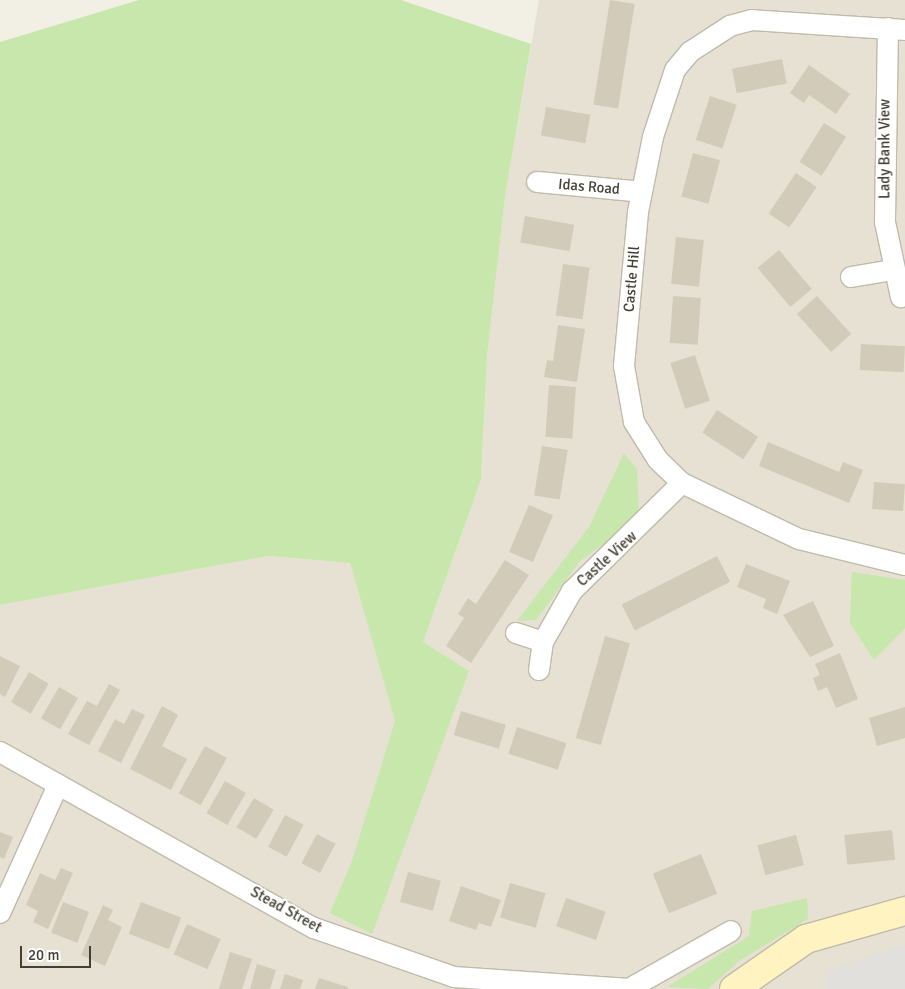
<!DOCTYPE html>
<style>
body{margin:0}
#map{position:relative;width:905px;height:989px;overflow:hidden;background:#f2efe4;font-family:Signika,sans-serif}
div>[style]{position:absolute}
.residential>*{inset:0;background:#e6e1d2}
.green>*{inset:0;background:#c8e7ac}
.parking>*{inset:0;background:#e2e0dc}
.building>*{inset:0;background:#d3cbb9;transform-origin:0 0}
.roads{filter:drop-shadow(1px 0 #c0baa9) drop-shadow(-1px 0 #c0baa9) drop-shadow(0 1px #c0baa9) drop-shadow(0 -1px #c0baa9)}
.minor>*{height:20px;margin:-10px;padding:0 10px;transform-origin:10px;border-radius:10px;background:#fff}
.secondary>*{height:28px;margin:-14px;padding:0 14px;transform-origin:14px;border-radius:14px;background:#fff4c1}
span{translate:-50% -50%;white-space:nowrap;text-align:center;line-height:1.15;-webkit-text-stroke:4px #fff;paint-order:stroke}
.street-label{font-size:15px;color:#443f34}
.scale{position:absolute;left:20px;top:946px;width:71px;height:22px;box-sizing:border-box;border:2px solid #443f34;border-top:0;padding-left:6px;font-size:15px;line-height:18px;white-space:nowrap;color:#443f34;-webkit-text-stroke:4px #fff;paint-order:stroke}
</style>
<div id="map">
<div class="residential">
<i style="clip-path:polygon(539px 0,905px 0,905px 989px,0 989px,0 605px,269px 556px,350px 563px,395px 720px,481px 480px,487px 357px,505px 197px)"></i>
</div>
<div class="green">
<i style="clip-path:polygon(139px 0,401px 0,531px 44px,505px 197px,487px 357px,481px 480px,423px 642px,469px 671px,372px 934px,330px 913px,352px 861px,395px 721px,350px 563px,269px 556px,0 605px,0 42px)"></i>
<i style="clip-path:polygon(624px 453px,637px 469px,639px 515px,634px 522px,580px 561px,536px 620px,517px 621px,589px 527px)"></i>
<i style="clip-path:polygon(852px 572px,905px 580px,905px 628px,874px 660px,850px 623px)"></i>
<i style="clip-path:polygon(807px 898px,808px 919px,739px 961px,708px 989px,667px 987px,749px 936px,752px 911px)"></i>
</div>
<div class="parking">
<i style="clip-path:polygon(905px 945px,905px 989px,829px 989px,826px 971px)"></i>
</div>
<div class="building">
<i style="left:610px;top:0;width:25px;height:106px;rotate:9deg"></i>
<i style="left:782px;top:59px;width:25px;height:51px;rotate:79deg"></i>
<i style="clip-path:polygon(809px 65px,850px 94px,836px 114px,809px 95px,804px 103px,790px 93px)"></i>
<i style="left:710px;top:96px;width:28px;height:46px;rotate:18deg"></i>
<i style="left:546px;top:107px;width:45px;height:29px;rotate:10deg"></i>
<i style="left:824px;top:123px;width:26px;height:46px;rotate:32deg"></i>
<i style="left:693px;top:153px;width:28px;height:45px;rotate:15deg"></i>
<i style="left:796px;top:173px;width:25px;height:49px;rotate:34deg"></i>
<i style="left:525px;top:216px;width:50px;height:27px;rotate:10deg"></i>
<i style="left:676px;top:237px;width:28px;height:47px;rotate:6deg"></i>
<i style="left:779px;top:250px;width:51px;height:28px;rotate:50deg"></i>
<i style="left:563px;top:264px;width:27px;height:52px;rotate:8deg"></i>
<i style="left:673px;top:296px;width:28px;height:47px;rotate:4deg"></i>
<i style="left:817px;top:296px;width:51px;height:27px;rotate:48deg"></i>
<i style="clip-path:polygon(558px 325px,585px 329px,577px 382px,544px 377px,547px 360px,553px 361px)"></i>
<i style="left:861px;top:344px;width:44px;height:26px;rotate:3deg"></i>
<i style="left:695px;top:355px;width:48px;height:26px;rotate:72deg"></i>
<i style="left:549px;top:385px;width:27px;height:52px;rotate:4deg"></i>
<i style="left:717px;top:410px;width:49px;height:27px;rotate:33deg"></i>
<i style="clip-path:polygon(768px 442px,839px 472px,843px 462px,863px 470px,849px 503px,759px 466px)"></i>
<i style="left:542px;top:446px;width:26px;height:50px;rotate:9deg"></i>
<i style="left:874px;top:482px;width:31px;height:27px;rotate:4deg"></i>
<i style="left:529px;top:505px;width:26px;height:51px;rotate:23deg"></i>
<i style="left:717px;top:556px;width:29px;height:107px;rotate:63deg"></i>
<i style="clip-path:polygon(505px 560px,529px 575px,471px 663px,446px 646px,464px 618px,458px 614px,468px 598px,476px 604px)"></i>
<i style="clip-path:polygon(746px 564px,790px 581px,777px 614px,763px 608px,766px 599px,737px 587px)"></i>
<i style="clip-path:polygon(813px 601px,834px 646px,810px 657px,783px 615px)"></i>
<i style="left:605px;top:636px;width:26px;height:106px;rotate:16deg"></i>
<i style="clip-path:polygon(840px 653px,858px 699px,836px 708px,827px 687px,818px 691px,813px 678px,820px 675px,815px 664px)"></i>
<i style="clip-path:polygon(0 656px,20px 666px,5px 697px,0 694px)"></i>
<i style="left:29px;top:672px;width:23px;height:35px;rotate:31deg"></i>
<i style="clip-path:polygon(109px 684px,120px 690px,89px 745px,68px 734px,87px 701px,97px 706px)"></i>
<i style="left:59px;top:687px;width:22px;height:36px;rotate:30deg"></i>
<i style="clip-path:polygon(162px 706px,178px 715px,162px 746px,187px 759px,171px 790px,130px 769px)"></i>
<i style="clip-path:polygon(905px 707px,905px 738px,877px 746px,869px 718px)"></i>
<i style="clip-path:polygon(132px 709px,145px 715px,121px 763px,98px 751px,115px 719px,124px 724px)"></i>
<i style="left:461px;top:711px;width:47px;height:25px;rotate:17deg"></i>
<i style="left:517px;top:727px;width:52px;height:28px;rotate:18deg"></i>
<i style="left:205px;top:746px;width:25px;height:54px;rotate:29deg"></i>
<i style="left:225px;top:781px;width:24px;height:37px;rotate:30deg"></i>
<i style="left:254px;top:798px;width:23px;height:34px;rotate:31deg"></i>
<i style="left:285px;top:815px;width:21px;height:36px;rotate:28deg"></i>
<i style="left:892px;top:830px;width:30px;height:48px;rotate:84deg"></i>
<i style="clip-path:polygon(0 832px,13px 837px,4px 859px,0 857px)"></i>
<i style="left:317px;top:834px;width:21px;height:33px;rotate:28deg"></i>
<i style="left:796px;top:835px;width:31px;height:40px;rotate:75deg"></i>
<i style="left:701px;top:854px;width:43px;height:52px;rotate:68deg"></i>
<i style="clip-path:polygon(61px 868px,73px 873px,48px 929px,33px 922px,38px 911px,26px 905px,40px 873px,55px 880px)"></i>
<i style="left:408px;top:872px;width:34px;height:31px;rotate:15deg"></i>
<i style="left:510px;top:883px;width:37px;height:36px;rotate:16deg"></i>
<i style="clip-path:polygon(461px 886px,501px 900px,491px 927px,479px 923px,476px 930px,449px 921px)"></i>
<i style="left:566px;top:898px;width:42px;height:30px;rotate:19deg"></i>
<i style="left:63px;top:902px;width:28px;height:33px;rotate:21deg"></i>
<i style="left:141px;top:902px;width:43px;height:34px;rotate:21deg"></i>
<i style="clip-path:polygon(103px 905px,113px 910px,108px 920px,122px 927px,105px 966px,81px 955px)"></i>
<i style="left:187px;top:924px;width:37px;height:33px;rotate:24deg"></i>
<i style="clip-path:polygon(230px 952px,252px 959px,242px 989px,219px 989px)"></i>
<i style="clip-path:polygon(257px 964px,276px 970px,270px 989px,250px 989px)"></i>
<i style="clip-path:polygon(285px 974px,303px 980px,300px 989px,280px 989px)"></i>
<i style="clip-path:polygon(319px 978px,348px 987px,348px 989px,315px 989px)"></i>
</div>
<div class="roads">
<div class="minor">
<i style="left:888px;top:28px;width:194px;rotate:90.9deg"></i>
<i style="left:885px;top:222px;width:77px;rotate:78deg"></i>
<i style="left:905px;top:30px;width:153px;rotate:-176.3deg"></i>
<i style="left:752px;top:20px;width:23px;rotate:165deg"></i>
<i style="left:730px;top:26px;width:48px;rotate:147deg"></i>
<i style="left:690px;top:52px;width:23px;rotate:130deg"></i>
<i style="left:675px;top:70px;width:71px;rotate:108.2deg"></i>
<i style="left:653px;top:137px;width:76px;rotate:101.3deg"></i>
<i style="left:638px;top:212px;width:155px;rotate:95.2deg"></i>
<i style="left:624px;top:366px;width:57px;rotate:79.9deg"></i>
<i style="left:634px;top:422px;width:45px;rotate:57.7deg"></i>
<i style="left:658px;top:460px;width:33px;rotate:44deg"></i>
<i style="left:682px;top:483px;width:130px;rotate:25.6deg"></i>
<i style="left:799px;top:539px;width:109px;rotate:13.8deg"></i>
<i style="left:537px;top:182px;width:105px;rotate:5.4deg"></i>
<i style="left:851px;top:277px;width:43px;rotate:-9.5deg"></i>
<i style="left:516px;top:633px;width:28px;rotate:18deg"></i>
<i style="left:539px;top:670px;width:28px;rotate:-82deg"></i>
<i style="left:543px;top:642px;width:59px;rotate:-60.4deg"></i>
<i style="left:572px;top:591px;width:154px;rotate:-44.5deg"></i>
<i style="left:0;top:752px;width:360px;rotate:29.3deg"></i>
<i style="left:314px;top:928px;width:148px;rotate:19.3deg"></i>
<i style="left:454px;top:977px;width:176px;rotate:3.9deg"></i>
<i style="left:0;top:913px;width:141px;rotate:-65.6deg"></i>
<i style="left:629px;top:989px;width:117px;rotate:-29.6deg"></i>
</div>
<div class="secondary">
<i style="left:734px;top:989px;width:88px;rotate:-34.8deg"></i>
<i style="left:806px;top:939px;width:103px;rotate:-15.8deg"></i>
</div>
</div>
<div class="street-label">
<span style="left:885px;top:149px;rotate:-90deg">Lady Bank View</span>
<span style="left:589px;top:187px;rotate:5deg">Idas Road</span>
<span style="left:632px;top:279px;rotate:-85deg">Castle Hill</span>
<span style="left:607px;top:559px;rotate:-42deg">Castle View</span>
<span style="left:286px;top:910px;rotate:29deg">Stead Street</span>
</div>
<div class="scale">20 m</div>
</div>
